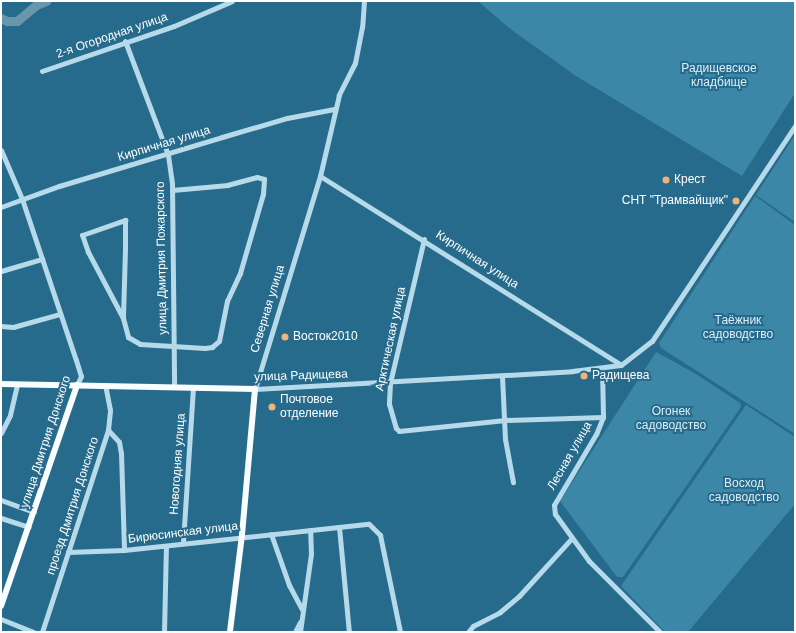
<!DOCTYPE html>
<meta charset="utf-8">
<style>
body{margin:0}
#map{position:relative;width:796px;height:633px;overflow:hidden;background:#276b8c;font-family:Arial,sans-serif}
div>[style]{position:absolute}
.green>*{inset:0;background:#3c87a8}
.river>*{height:9px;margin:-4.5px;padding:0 4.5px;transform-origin:4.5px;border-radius:4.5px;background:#6a96ab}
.minor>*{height:5px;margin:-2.5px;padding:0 2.5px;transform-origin:2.5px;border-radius:2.5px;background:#b6daea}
.major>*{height:6px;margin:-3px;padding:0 3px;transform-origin:3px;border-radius:3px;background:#f9fdfe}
.dots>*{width:11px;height:11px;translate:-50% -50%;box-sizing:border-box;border:2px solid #276b8c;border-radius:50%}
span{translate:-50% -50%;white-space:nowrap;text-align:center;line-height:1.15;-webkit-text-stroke:4px #276b8c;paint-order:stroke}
.street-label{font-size:12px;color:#fff}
.park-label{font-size:12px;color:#daeff8}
.poi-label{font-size:12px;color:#fff}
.left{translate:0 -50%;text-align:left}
.right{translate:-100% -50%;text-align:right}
.frame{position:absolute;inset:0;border:2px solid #fff;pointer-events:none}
</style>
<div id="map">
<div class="green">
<i style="clip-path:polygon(478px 1px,795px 1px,795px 93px,742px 176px,576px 76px,509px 28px)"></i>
<i style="clip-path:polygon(795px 135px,795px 222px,756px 195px)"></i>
<i style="clip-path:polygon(755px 196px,795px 225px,795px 434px,661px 348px,659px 343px)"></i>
<i style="clip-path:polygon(656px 352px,696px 374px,740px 403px,741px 407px,623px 577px,617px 577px,560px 501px)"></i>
<i style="clip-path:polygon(746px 405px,795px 437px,795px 504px,688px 632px,665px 632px,621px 586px)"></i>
</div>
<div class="river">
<i style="left:1px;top:18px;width:7px;rotate:27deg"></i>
<i style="left:7px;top:21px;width:10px"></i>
<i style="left:17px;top:21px;width:25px;rotate:-40deg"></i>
<i style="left:36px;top:5px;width:11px;rotate:-22deg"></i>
</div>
<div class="minor">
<i style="left:364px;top:1px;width:26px;rotate:94deg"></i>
<i style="left:362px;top:27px;width:37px;rotate:101deg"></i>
<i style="left:355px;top:63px;width:36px;rotate:117deg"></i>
<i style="left:339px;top:95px;width:83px;rotate:103.2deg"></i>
<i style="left:320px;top:176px;width:223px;rotate:107deg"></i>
<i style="left:255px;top:389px;width:318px;rotate:-3.2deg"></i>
<i style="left:572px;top:371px;width:49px;rotate:-7deg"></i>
<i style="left:621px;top:365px;width:39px;rotate:-38deg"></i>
<i style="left:652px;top:341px;width:258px;rotate:-56.4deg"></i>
<i style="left:125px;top:41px;width:122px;rotate:69.3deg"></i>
<i style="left:168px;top:155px;width:28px;rotate:82deg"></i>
<i style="left:172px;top:183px;width:204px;rotate:89.4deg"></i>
<i style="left:42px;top:71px;width:139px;rotate:-18.8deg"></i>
<i style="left:174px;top:26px;width:63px;rotate:-23.3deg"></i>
<i style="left:1px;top:150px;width:53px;rotate:66.8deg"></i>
<i style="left:22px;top:199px;width:170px;rotate:71.5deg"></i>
<i style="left:76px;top:360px;width:17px;rotate:73deg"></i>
<i style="left:81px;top:376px;width:10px;rotate:114deg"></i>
<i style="left:320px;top:176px;width:355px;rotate:32.1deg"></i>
<i style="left:1px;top:207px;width:62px;rotate:-19.9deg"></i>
<i style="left:59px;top:186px;width:170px;rotate:-16.7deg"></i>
<i style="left:222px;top:137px;width:68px;rotate:-16.3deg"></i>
<i style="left:287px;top:118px;width:48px;rotate:-10.8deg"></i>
<i style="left:125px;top:220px;width:29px;rotate:90deg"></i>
<i style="left:125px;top:249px;width:69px;rotate:91.7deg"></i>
<i style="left:123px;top:318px;width:75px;rotate:-117.9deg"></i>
<i style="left:88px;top:252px;width:18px;rotate:-109deg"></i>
<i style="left:82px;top:235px;width:46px;rotate:-19.2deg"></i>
<i style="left:424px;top:239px;width:148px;rotate:103.3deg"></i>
<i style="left:390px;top:383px;width:21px;rotate:93deg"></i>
<i style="left:389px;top:404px;width:25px;rotate:74deg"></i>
<i style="left:396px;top:428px;width:4px;rotate:45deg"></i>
<i style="left:399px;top:431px;width:107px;rotate:-5.9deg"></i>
<i style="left:505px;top:420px;width:98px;rotate:-1.8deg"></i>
<i style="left:1px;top:271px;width:43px;rotate:-16.3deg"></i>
<i style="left:123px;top:318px;width:20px;rotate:75deg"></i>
<i style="left:128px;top:337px;width:14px;rotate:30deg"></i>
<i style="left:140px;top:344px;width:65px;rotate:3.5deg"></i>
<i style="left:205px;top:348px;width:7px;rotate:-8deg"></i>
<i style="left:212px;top:347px;width:9px;rotate:-41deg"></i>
<i style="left:219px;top:341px;width:41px;rotate:-78.7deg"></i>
<i style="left:227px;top:301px;width:31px;rotate:-65deg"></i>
<i style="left:240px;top:273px;width:82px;rotate:-73.8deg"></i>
<i style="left:263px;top:194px;width:15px;rotate:-86deg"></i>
<i style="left:264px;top:179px;width:7px;rotate:-164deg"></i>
<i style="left:257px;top:177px;width:30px;rotate:165deg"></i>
<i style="left:228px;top:185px;width:56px;rotate:174.9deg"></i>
<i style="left:1px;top:326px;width:12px;rotate:5deg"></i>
<i style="left:13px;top:327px;width:49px;rotate:-15.5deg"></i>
<i style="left:602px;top:368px;width:49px;rotate:88.8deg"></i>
<i style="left:603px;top:417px;width:18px;rotate:112deg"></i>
<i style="left:596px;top:434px;width:82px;rotate:120.6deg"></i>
<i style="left:554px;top:505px;width:9px;rotate:84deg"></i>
<i style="left:555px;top:514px;width:58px;rotate:54.1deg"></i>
<i style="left:589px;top:561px;width:100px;rotate:45deg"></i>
<i style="left:502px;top:376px;width:63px;rotate:87.3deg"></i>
<i style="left:505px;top:439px;width:44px;rotate:79.5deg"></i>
<i style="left:108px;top:430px;width:16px;rotate:47deg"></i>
<i style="left:119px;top:442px;width:11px;rotate:80deg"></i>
<i style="left:121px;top:453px;width:97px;rotate:88.2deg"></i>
<i style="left:124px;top:550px;width:246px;rotate:-6.1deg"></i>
<i style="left:369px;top:524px;width:16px;rotate:45deg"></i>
<i style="left:380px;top:535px;width:99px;rotate:78.3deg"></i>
<i style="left:1px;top:433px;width:20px;rotate:-63deg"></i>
<i style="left:10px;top:415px;width:32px;rotate:-77deg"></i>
<i style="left:1px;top:500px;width:35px;rotate:20deg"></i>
<i style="left:1px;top:518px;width:29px;rotate:18deg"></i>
<i style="left:339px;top:527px;width:105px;rotate:84.6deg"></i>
<i style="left:271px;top:534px;width:54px;rotate:70.6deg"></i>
<i style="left:289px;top:585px;width:27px;rotate:62deg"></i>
<i style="left:183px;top:542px;width:155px;rotate:-86.3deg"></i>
<i style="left:68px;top:552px;width:56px;rotate:-2deg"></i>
<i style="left:1px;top:619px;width:35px;rotate:22deg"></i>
<i style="left:42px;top:632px;width:213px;rotate:-71.9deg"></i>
<i style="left:108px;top:430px;width:20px;rotate:-84deg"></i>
<i style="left:110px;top:410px;width:25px;rotate:-101deg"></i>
<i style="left:164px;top:632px;width:86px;rotate:-88.7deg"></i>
<i style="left:295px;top:632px;width:11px;rotate:-63deg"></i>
<i style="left:300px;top:632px;width:79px;rotate:-82deg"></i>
<i style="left:311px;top:554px;width:24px;rotate:-92deg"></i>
<i style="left:468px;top:632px;width:8px;rotate:-50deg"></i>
<i style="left:473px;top:626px;width:30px;rotate:-27deg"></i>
<i style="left:500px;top:612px;width:25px;rotate:-40deg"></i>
<i style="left:519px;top:596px;width:77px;rotate:-47.6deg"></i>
</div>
<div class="major">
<i style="left:1px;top:384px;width:254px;rotate:1.1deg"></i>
<i style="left:255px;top:389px;width:147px;rotate:95.1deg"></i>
<i style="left:242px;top:535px;width:98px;rotate:97.1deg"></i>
<i style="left:1px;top:606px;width:234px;rotate:-71deg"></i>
</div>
<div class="dots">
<i style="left:666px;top:180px;background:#f2b37b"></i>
<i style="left:736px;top:201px;background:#f2b37b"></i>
<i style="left:285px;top:337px;background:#f2b37b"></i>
<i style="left:584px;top:376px;background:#f2b37b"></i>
<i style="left:272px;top:407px;background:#f2b37b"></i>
</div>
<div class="street-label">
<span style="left:112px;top:36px;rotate:-19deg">2-я Огородная улица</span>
<span style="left:164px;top:144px;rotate:-17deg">Кирпичная улица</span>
<span style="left:162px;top:258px;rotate:-91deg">улица Дмитрия Пожарского</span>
<span style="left:477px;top:260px;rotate:33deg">Кирпичная улица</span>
<span style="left:268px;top:309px;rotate:-73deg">Северная улица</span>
<span style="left:391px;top:339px;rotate:-78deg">Арктическая улица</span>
<span style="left:301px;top:376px;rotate:-2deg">улица Радищева</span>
<span style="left:46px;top:442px;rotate:-72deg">улица Дмитрия Донского</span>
<span style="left:570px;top:456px;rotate:-60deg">Лесная улица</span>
<span style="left:178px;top:464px;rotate:-86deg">Новогодняя улица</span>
<span style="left:73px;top:506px;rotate:-72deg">проезд Дмитрия Донского</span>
<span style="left:183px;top:533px;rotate:-7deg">Бирюсинская улица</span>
</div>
<div class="park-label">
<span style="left:719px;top:76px">Радищевское<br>кладбище</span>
<span style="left:738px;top:328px">Таёжник<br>садоводство</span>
<span style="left:671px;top:419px">Огонек<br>садоводство</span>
<span style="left:744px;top:491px">Восход<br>садоводство</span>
</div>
<div class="poi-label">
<span class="left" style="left:674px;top:180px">Крест</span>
<span class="right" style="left:728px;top:201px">СНТ "Трамвайщик"</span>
<span class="left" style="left:293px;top:337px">Восток2010</span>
<span class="left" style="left:592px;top:376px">Радищева</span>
<span class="left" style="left:280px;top:407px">Почтовое<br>отделение</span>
</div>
<div class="frame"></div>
</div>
